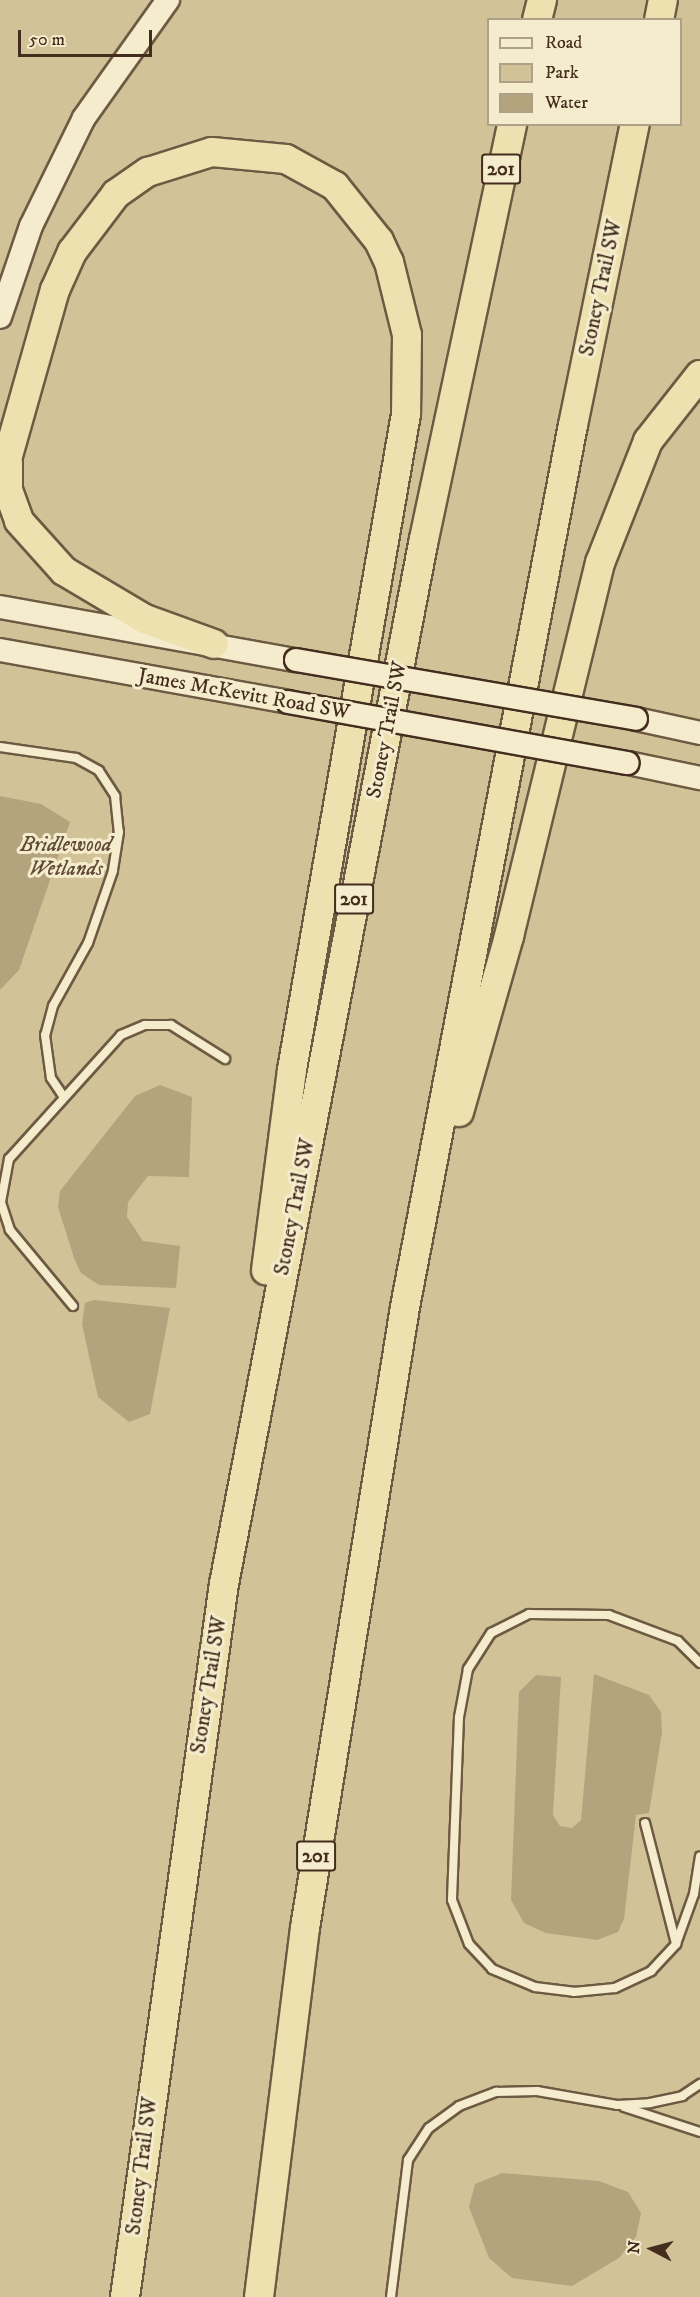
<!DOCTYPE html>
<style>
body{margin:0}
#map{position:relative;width:700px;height:2297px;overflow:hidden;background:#eee1b0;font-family:"IM FELL DW Pica",serif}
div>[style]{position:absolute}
.green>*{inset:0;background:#d1c297}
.water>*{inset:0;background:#b4a47e}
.roads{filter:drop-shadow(2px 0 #6e5a42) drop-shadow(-2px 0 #6e5a42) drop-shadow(0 2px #6e5a42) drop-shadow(0 -2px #6e5a42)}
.lane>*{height:8px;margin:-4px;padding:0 4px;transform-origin:4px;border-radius:4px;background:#f4eccc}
.secondary>*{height:22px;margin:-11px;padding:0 11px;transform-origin:11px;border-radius:11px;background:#f4eccc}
.highway>*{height:28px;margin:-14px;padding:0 14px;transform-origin:14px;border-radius:14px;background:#eee1b0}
.bridges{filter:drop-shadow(2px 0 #442d1e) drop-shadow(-2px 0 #442d1e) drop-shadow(0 2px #442d1e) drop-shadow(0 -2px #442d1e)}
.secondary-bridge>*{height:22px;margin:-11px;padding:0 11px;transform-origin:11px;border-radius:11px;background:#f4eccc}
span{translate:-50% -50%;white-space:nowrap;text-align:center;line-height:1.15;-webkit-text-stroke:6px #f4eccc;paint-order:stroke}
.shield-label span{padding:2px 4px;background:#f4eccc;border:2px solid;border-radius:4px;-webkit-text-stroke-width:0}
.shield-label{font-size:20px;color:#442d1e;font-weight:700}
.street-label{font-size:21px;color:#442d1e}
.park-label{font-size:21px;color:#604b36;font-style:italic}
.legend{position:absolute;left:487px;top:18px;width:195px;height:108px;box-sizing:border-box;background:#f4eccc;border:2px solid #aea086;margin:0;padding:8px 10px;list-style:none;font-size:18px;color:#442d1e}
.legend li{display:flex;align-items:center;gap:12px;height:30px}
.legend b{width:30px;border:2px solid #aea086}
.north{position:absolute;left:622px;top:2219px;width:60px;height:60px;-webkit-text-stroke:4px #f4eccc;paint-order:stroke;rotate:276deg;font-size:16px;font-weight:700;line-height:24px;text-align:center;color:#442d1e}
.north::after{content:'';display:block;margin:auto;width:21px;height:27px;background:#442d1e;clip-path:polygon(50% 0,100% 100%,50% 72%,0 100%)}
.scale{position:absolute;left:18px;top:30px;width:134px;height:27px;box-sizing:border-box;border:3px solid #442d1e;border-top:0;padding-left:8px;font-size:18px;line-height:21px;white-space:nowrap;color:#442d1e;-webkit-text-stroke:4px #f4eccc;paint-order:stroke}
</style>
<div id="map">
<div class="green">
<i style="clip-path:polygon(evenodd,0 0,700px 0,700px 2297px,0 2297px,0 0,488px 20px,680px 20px,680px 124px,488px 124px,488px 20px)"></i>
</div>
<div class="water">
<i style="clip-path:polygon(0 796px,41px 804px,70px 822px,19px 970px,0 990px)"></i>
<i style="clip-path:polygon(160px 1085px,192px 1097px,189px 1177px,148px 1176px,128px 1202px,127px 1217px,143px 1241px,180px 1246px,176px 1288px,99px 1285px,81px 1273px,74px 1258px,58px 1207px,60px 1191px,135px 1096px)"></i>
<i style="clip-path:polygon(94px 1300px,170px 1308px,150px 1414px,129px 1422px,98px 1397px,82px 1324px,85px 1303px)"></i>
<i style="clip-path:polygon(594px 1674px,649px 1695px,661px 1712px,662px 1732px,649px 1813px,636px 1815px,624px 1919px,618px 1932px,597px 1940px,546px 1933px,524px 1923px,511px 1900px,519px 1692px,536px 1675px,561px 1677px,553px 1815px,560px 1826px,572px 1828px,581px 1820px)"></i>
<i style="clip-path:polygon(502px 2173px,599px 2181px,628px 2192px,641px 2213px,636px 2237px,619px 2258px,572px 2286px,512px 2278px,489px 2258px,469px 2207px,475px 2184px)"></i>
</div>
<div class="roads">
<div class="lane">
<i style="left:0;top:747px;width:77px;rotate:8.2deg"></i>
<i style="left:76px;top:758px;width:26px;rotate:29deg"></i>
<i style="left:99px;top:771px;width:30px;rotate:57deg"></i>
<i style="left:115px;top:796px;width:36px;rotate:84deg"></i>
<i style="left:119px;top:832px;width:39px;rotate:99deg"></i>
<i style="left:113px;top:871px;width:76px;rotate:109.1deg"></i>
<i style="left:88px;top:943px;width:72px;rotate:119.1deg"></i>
<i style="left:53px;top:1006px;width:30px;rotate:105deg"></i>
<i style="left:45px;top:1035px;width:43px;rotate:82.1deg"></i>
<i style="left:51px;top:1078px;width:22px;rotate:56deg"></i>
<i style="left:73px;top:1306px;width:99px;rotate:-129.7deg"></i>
<i style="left:10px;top:1230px;width:29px;rotate:-108deg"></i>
<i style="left:1px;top:1202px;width:44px;rotate:-79.5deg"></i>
<i style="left:9px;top:1159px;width:167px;rotate:-47.9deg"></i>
<i style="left:121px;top:1035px;width:26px;rotate:-23deg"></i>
<i style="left:145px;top:1025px;width:26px"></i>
<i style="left:171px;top:1025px;width:64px;rotate:32.2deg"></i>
<i style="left:700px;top:1663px;width:31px;rotate:-135deg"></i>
<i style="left:678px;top:1641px;width:74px;rotate:-159.4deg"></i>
<i style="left:609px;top:1615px;width:80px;rotate:-179.3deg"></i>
<i style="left:529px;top:1614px;width:42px;rotate:153.4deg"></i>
<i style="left:491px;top:1633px;width:43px;rotate:122.6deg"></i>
<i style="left:468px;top:1669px;width:49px;rotate:100.6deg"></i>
<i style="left:459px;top:1717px;width:183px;rotate:92.2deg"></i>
<i style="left:452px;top:1900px;width:47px;rotate:68.9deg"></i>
<i style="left:469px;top:1944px;width:34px;rotate:47deg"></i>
<i style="left:492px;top:1969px;width:47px;rotate:22.7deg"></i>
<i style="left:535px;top:1987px;width:39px;rotate:7deg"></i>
<i style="left:574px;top:1992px;width:41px;rotate:-5.6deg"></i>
<i style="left:615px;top:1988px;width:40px;rotate:-25deg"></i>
<i style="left:651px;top:1971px;width:37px;rotate:-47deg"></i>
<i style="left:676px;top:1944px;width:53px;rotate:-70.2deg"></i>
<i style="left:694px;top:1894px;width:38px;rotate:-81deg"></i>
<i style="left:645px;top:1823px;width:125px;rotate:75.6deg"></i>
<i style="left:624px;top:2107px;width:80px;rotate:18.2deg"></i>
<i style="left:391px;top:2297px;width:138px;rotate:-82.9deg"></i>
<i style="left:408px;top:2160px;width:38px;rotate:-57deg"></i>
<i style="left:429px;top:2128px;width:37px;rotate:-36deg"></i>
<i style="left:459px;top:2106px;width:40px;rotate:-21deg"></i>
<i style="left:496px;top:2092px;width:41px;rotate:-1.4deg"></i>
<i style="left:537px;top:2091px;width:81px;rotate:9.9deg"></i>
<i style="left:617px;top:2105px;width:33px;rotate:-3deg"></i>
<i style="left:650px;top:2103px;width:33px;rotate:-12deg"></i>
<i style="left:682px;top:2096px;width:22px;rotate:-34deg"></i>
</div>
<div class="secondary">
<i style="left:0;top:317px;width:96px;rotate:-71.2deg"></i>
<i style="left:31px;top:226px;width:120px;rotate:-63.9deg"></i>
<i style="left:84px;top:118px;width:145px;rotate:-54.6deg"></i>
<i style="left:0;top:607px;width:301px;rotate:10.2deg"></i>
<i style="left:0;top:650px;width:293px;rotate:10.2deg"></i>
<i style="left:636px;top:719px;width:66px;rotate:12.3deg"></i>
<i style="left:628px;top:763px;width:74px;rotate:11.8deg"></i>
</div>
<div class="highway">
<i style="left:537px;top:20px;width:21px;rotate:-76deg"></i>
<i style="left:659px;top:20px;width:20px;rotate:-79deg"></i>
<i style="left:8px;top:463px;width:27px;rotate:90deg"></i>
<i style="left:8px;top:490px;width:33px;rotate:70deg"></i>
<i style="left:19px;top:521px;width:67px;rotate:48deg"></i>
<i style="left:64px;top:571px;width:94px;rotate:30.7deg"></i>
<i style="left:145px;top:619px;width:73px;rotate:19.9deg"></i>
<i style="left:0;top:484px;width:202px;rotate:-74.2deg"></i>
<i style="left:55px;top:290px;width:42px;rotate:-65.9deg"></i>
<i style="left:72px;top:252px;width:73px;rotate:-52.8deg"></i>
<i style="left:116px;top:194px;width:39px;rotate:-35deg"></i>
<i style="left:148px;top:172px;width:67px;rotate:-17.4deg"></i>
<i style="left:212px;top:152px;width:74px;rotate:5.4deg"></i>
<i style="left:286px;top:159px;width:56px;rotate:28.9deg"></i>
<i style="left:335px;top:186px;width:70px;rotate:51.3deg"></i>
<i style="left:379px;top:241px;width:23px;rotate:65deg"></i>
<i style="left:389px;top:262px;width:75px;rotate:76.1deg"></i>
<i style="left:407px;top:335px;width:79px;rotate:90.7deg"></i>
<i style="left:406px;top:414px;width:666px;rotate:99.86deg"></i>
<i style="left:292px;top:1070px;width:202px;rotate:97.4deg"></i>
<i style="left:459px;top:1112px;width:183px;rotate:-74.1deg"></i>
<i style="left:509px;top:936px;width:384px;rotate:-76.3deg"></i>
<i style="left:600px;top:563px;width:131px;rotate:-68.5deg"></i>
<i style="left:648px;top:441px;width:84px;rotate:-51.8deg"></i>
<i style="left:125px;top:2297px;width:720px;rotate:-82.1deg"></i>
<i style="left:224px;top:1584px;width:1064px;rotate:-79.17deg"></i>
<i style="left:424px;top:539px;width:424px;rotate:-78deg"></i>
<i style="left:259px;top:2297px;width:372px;rotate:-82.9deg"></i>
<i style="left:305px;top:1928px;width:629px;rotate:-80.85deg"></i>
<i style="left:405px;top:1307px;width:898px;rotate:-79.22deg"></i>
<i style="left:573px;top:425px;width:307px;rotate:-78.4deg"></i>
</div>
</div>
<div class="bridges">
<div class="secondary-bridge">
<i style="left:296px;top:660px;width:345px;rotate:9.8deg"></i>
<i style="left:288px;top:702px;width:345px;rotate:10.2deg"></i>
</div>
</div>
<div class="shield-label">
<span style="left:501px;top:169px">201</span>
<span style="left:354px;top:899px">201</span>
<span style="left:316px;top:1856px">201</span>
</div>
<div class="street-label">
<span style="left:601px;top:288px;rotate:-78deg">Stoney Trail SW</span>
<span style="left:244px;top:694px;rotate:10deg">James McKevitt Road SW</span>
<span style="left:387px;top:730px;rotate:-79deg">Stoney Trail SW</span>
<span style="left:295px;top:1207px;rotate:-79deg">Stoney Trail SW</span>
<span style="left:209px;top:1685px;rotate:-81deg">Stoney Trail SW</span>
<span style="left:142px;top:2166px;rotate:-83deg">Stoney Trail SW</span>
</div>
<div class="park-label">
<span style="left:66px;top:857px">Bridlewood<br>Wetlands</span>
</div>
<ul class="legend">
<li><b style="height:8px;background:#f4eccc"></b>Road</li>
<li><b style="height:16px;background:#d1c297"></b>Park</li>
<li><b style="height:16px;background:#b4a47e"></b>Water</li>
</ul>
<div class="north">N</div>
<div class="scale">50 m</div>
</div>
